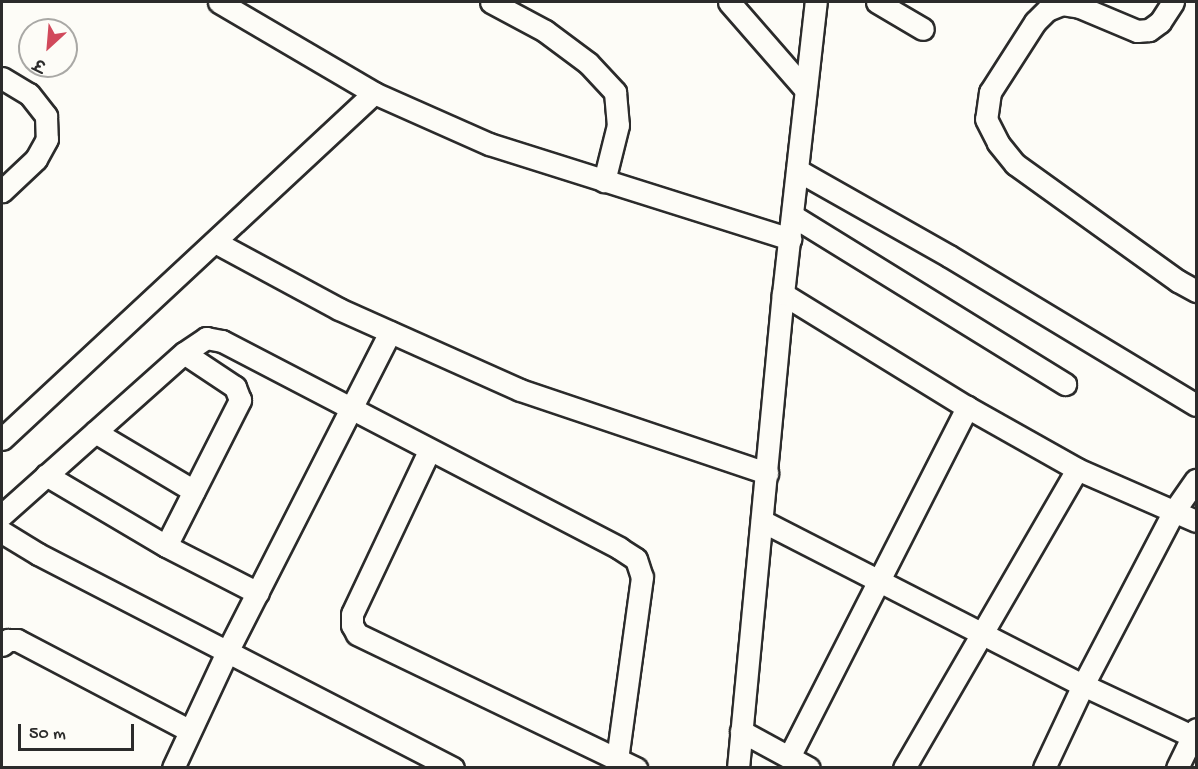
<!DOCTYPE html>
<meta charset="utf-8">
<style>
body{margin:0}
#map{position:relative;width:1198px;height:769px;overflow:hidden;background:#fdfcf7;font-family:"Gochi Hand","Playpen Sans Deva",sans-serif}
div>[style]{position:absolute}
.roads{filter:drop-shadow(2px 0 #2b2b2b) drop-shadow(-2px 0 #2b2b2b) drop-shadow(0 2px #2b2b2b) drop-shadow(0 -2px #2b2b2b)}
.minor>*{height:21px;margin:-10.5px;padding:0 10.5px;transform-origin:10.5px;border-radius:10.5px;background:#fdfcf7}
span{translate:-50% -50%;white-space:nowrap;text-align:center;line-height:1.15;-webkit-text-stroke:4.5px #fdfcf7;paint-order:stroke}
.frame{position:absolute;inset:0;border:3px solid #2b2b2b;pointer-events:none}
.north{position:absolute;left:18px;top:18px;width:60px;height:60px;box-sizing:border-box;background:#fdfcf7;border:2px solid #a9a8a5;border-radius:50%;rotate:206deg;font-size:16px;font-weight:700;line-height:24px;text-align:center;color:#2b2b2b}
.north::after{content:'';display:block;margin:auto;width:21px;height:27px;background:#d1495b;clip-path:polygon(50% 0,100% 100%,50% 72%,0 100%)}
.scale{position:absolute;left:18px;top:724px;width:116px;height:27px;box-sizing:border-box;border:3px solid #2b2b2b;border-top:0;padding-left:8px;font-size:18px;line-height:21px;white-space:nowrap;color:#2b2b2b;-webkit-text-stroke:4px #fdfcf7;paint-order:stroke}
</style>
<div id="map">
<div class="roads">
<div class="minor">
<i style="left:219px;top:2px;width:180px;rotate:30.4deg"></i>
<i style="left:374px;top:93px;width:126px;rotate:23.9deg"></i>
<i style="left:489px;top:144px;width:316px;rotate:17.5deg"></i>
<i style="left:491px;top:2px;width:61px;rotate:28.2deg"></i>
<i style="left:545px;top:31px;width:54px;rotate:36.7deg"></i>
<i style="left:588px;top:63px;width:40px;rotate:47deg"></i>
<i style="left:615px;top:92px;width:33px;rotate:85deg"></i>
<i style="left:618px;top:125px;width:58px;rotate:104deg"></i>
<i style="left:729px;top:2px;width:116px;rotate:48.9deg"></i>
<i style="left:877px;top:2px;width:53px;rotate:30.4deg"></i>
<i style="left:1173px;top:2px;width:24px;rotate:123deg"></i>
<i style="left:1160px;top:22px;width:14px;rotate:144deg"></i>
<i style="left:1149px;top:30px;width:12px;rotate:175deg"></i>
<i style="left:1137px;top:31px;width:62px;rotate:-157.2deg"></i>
<i style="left:1080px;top:7px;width:18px;rotate:-171deg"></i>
<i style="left:1062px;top:4px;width:16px;rotate:158deg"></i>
<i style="left:1047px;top:10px;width:17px;rotate:135deg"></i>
<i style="left:1035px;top:22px;width:83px;rotate:122.7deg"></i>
<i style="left:990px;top:92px;width:27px;rotate:98deg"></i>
<i style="left:986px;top:119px;width:27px;rotate:63deg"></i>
<i style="left:998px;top:143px;width:27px;rotate:51deg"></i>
<i style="left:1015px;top:164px;width:201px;rotate:35.7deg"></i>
<i style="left:1178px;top:281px;width:21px;rotate:29deg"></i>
<i style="left:2px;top:78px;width:31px;rotate:31deg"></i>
<i style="left:29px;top:94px;width:28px;rotate:52deg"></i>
<i style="left:46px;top:116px;width:23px;rotate:88deg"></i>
<i style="left:47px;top:139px;width:23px;rotate:119deg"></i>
<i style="left:36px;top:159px;width:47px;rotate:136.7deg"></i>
<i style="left:797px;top:170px;width:175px;rotate:29.5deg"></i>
<i style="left:949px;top:256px;width:288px;rotate:31.1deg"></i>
<i style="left:793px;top:216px;width:320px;rotate:31.7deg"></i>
<i style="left:215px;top:242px;width:141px;rotate:28.4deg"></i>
<i style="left:339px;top:309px;width:198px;rotate:24.1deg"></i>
<i style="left:520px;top:390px;width:261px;rotate:18.6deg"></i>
<i style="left:783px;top:294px;width:216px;rotate:31.6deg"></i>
<i style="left:967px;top:407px;width:126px;rotate:29.4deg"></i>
<i style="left:1077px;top:469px;width:130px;rotate:23.6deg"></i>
<i style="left:95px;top:432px;width:115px;rotate:30.8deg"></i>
<i style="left:2px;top:439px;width:508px;rotate:-42.93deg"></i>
<i style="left:429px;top:451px;width:180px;rotate:115.3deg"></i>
<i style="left:352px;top:614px;width:11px;rotate:90deg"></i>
<i style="left:352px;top:625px;width:10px;rotate:61deg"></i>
<i style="left:357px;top:634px;width:310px;rotate:25.7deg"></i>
<i style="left:46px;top:475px;width:139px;rotate:30.6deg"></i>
<i style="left:166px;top:546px;width:103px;rotate:27.1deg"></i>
<i style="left:2px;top:515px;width:244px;rotate:-41.7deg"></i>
<i style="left:184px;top:353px;width:27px;rotate:-34deg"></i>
<i style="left:206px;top:338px;width:16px;rotate:11deg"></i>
<i style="left:222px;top:341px;width:448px;rotate:27.5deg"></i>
<i style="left:619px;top:548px;width:20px;rotate:33deg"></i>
<i style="left:636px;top:559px;width:19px;rotate:72deg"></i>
<i style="left:642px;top:577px;width:184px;rotate:97.8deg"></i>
<i style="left:762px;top:521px;width:360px;rotate:27.1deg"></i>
<i style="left:1083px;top:685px;width:125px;rotate:25.1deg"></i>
<i style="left:2px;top:532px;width:42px;rotate:31.4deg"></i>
<i style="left:38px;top:554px;width:467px;rotate:27.3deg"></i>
<i style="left:166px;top:546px;width:164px;rotate:-63.1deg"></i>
<i style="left:240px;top:400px;width:14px;rotate:-111deg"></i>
<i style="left:235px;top:387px;width:61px;rotate:-146.3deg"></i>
<i style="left:2px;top:645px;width:8px;rotate:-40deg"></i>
<i style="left:8px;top:640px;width:9px"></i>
<i style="left:17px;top:640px;width:195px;rotate:27.7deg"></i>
<i style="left:741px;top:731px;width:77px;rotate:28.6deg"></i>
<i style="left:789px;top:757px;width:393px;rotate:-63deg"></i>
<i style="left:173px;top:768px;width:128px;rotate:-65deg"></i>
<i style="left:227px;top:652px;width:359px;rotate:-63deg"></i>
<i style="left:738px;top:768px;width:476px;rotate:-84.6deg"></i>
<i style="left:783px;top:294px;width:294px;rotate:-83.6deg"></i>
<i style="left:904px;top:768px;width:345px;rotate:-59.9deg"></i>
<i style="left:1044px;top:768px;width:92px;rotate:-64.8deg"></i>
<i style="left:1083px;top:685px;width:196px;rotate:-62.4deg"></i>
<i style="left:1174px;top:511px;width:38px;rotate:-55deg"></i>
<i style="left:1177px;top:768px;width:43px;rotate:-64deg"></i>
</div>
</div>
<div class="frame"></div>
<div class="north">उ</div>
<div class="scale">50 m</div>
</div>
